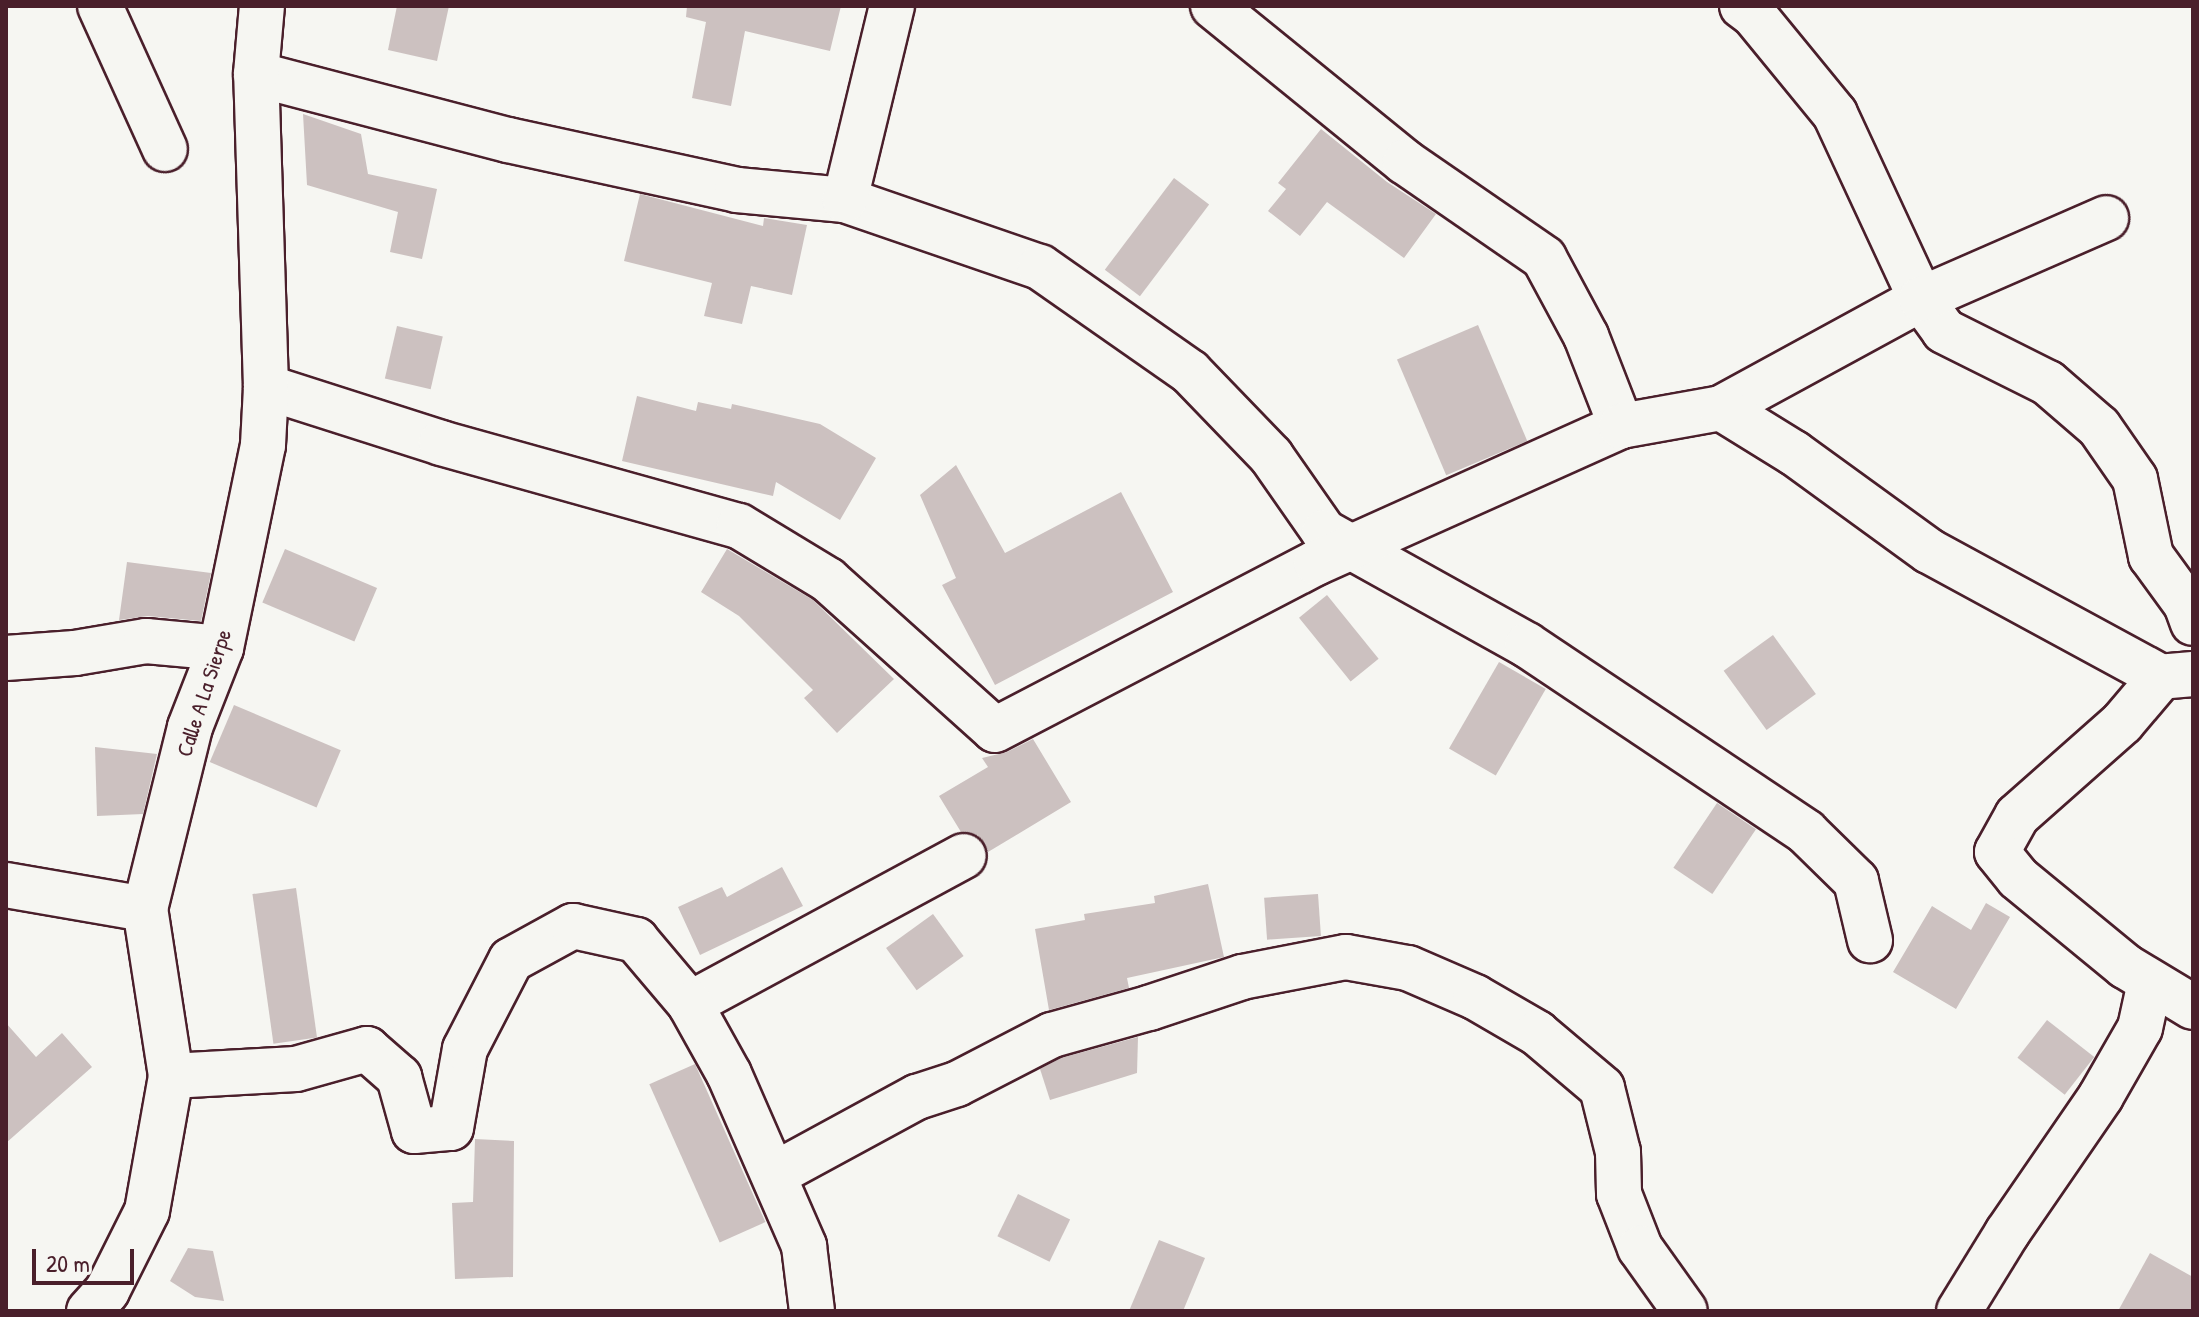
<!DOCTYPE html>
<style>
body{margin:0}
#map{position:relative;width:2199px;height:1317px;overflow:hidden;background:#f6f6f2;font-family:"Patrick Hand",sans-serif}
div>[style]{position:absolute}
.building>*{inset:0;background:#ccc1c0;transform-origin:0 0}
.roads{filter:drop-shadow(2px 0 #4a1f2b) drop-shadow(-2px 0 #4a1f2b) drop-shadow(0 2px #4a1f2b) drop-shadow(0 -2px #4a1f2b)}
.minor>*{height:44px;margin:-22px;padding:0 22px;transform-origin:22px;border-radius:22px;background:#f6f6f2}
span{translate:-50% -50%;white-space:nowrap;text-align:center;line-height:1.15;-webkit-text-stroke:8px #f6f6f2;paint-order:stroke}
.street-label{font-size:22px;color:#4a1f2b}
.frame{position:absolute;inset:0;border:8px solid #4a1f2b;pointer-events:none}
.scale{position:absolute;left:32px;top:1249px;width:102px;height:36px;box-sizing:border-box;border:4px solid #4a1f2b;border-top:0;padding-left:10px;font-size:24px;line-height:28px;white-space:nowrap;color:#4a1f2b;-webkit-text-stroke:6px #f6f6f2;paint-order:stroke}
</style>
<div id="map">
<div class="building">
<i style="clip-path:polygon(397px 6px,449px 6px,437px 61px,388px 50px)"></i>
<i style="clip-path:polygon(687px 6px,841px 6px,830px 51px,745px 31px,731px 106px,692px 98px,706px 22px,686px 17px)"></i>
<i style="clip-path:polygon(303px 114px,361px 134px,368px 174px,437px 189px,422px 259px,390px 252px,398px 212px,307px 185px)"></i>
<i style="clip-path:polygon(1321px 129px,1387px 182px,1436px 214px,1404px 258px,1327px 202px,1300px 236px,1268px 211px,1286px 189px,1278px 183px)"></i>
<i style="left:1174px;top:178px;width:44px;height:115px;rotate:37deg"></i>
<i style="clip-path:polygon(640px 194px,763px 226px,764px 218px,807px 225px,792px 295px,751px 286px,742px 324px,704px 316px,712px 283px,624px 261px)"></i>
<i style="left:1478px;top:325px;width:126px;height:88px;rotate:67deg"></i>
<i style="left:397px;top:326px;width:47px;height:54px;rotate:13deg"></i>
<i style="clip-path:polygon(637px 396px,696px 411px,698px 402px,731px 409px,732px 404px,820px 424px,876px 458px,840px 520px,776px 482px,773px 496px,622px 461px)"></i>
<i style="clip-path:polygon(956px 465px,1005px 553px,1121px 492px,1173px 592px,995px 685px,942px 585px,956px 578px,920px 495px)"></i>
<i style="left:285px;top:549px;width:100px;height:58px;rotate:23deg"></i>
<i style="clip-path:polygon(727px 549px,813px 600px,894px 679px,837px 733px,804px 698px,813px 690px,739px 616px,701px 592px)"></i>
<i style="clip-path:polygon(127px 562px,211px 573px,201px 621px,148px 616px,119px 620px)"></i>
<i style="left:1327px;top:595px;width:82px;height:36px;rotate:51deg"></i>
<i style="left:1773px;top:635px;width:73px;height:61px;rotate:54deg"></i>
<i style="left:1499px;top:662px;width:54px;height:100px;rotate:30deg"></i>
<i style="left:234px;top:705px;width:116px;height:62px;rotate:23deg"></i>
<i style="clip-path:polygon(1033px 739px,1071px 802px,988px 852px,978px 835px,961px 832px,939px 796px,988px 767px,982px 758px,1007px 752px)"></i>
<i style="clip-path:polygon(95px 747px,157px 754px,143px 814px,97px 816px)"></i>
<i style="left:1717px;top:803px;width:47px;height:78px;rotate:34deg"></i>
<i style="clip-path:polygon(782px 867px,803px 906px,700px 955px,678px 907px,722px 887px,727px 897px)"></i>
<i style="clip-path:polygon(1208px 884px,1224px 957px,1127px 978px,1129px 988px,1049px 1010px,1035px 929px,1085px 920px,1084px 914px,1155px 903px,1154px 896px)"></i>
<i style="left:296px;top:888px;width:151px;height:44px;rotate:82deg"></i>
<i style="left:1318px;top:894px;width:42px;height:54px;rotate:86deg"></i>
<i style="clip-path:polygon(1986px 903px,2010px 917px,1956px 1009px,1893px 972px,1932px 906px,1971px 930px)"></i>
<i style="left:933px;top:914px;width:52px;height:58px;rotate:54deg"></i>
<i style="left:2047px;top:1020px;width:60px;height:48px;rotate:38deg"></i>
<i style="clip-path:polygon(6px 1023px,36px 1057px,62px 1033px,92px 1067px,6px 1143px)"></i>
<i style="clip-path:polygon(1138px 1037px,1137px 1073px,1050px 1100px,1040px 1069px,1061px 1058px)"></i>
<i style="left:695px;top:1064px;width:173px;height:50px;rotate:66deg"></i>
<i style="clip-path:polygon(475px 1139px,514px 1141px,513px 1277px,455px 1279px,452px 1203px,473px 1202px)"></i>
<i style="left:1018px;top:1194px;width:58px;height:47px;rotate:26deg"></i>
<i style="clip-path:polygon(1159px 1240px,1205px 1258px,1183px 1311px,1129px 1311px)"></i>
<i style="clip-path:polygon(188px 1248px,213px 1251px,224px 1301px,195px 1297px,170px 1281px)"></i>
<i style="clip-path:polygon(2150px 1253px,2193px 1277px,2193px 1311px,2118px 1311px)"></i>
</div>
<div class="roads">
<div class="minor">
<i style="left:100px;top:6px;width:157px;rotate:65.6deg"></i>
<i style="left:1213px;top:6px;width:247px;rotate:39.1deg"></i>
<i style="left:1405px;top:162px;width:169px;rotate:34.6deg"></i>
<i style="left:1544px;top:258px;width:89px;rotate:61.7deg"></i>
<i style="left:1586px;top:336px;width:97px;rotate:68.7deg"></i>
<i style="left:1742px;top:6px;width:15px;rotate:37deg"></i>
<i style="left:1754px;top:15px;width:128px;rotate:50.7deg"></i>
<i style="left:1835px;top:114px;width:204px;rotate:65.1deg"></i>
<i style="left:1921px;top:299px;width:39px;rotate:54deg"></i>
<i style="left:1944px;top:331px;width:116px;rotate:26.6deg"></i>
<i style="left:2048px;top:383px;width:67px;rotate:40.8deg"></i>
<i style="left:2099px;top:427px;width:63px;rotate:55.3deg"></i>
<i style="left:2135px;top:479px;width:79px;rotate:78.3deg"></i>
<i style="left:2151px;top:556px;width:59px;rotate:53.9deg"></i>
<i style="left:2186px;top:604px;width:20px;rotate:70deg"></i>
<i style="left:256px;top:74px;width:260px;rotate:14.7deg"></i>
<i style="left:508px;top:140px;width:234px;rotate:12.3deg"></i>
<i style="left:737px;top:190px;width:108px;rotate:5.3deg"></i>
<i style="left:845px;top:200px;width:206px;rotate:19deg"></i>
<i style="left:1040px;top:267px;width:183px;rotate:35deg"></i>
<i style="left:1190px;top:372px;width:117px;rotate:46deg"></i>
<i style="left:1271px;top:456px;width:93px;rotate:55.1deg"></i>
<i style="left:1324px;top:532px;width:232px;rotate:29.1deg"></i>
<i style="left:1527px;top:645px;width:336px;rotate:33.8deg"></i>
<i style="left:1806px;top:832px;width:70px;rotate:44.4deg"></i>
<i style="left:1856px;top:881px;width:61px;rotate:76.7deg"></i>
<i style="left:845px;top:200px;width:200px;rotate:-76.4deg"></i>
<i style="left:266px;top:387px;width:184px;rotate:17.7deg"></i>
<i style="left:441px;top:443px;width:309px;rotate:15.6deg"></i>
<i style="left:739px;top:526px;width:104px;rotate:31.2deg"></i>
<i style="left:828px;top:580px;width:224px;rotate:41.9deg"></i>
<i style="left:995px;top:730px;width:362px;rotate:-27.5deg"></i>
<i style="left:1316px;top:563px;width:334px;rotate:-24.2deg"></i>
<i style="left:1621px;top:426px;width:102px;rotate:-10.2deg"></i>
<i style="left:1721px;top:408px;width:228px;rotate:-28.6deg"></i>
<i style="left:1921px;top:299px;width:202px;rotate:-23.6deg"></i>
<i style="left:1721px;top:408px;width:86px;rotate:31.7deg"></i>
<i style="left:1794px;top:453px;width:167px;rotate:36deg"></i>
<i style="left:1929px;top:551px;width:264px;rotate:28.5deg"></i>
<i style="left:6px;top:658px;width:69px;rotate:-4.1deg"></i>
<i style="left:75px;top:653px;width:72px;rotate:-9.6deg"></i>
<i style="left:146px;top:641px;width:75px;rotate:5.3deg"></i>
<i style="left:2193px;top:674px;width:32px;rotate:175deg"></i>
<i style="left:2161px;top:677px;width:60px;rotate:130.3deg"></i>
<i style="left:2122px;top:723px;width:140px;rotate:138.5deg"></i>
<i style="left:2017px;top:816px;width:41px;rotate:119.1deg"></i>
<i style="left:1997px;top:852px;width:33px;rotate:51deg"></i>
<i style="left:2018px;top:878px;width:139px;rotate:39.4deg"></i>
<i style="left:2125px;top:966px;width:79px;rotate:31.1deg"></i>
<i style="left:6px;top:885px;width:141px;rotate:9.8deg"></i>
<i style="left:690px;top:1004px;width:311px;rotate:-28.4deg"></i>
<i style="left:171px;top:1076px;width:125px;rotate:-3.2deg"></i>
<i style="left:296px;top:1069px;width:74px;rotate:-15.7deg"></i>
<i style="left:367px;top:1049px;width:43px;rotate:41.2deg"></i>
<i style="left:399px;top:1077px;width:56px;rotate:74.5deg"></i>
<i style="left:414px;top:1131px;width:37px;rotate:-5deg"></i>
<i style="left:451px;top:1128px;width:80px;rotate:-80deg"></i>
<i style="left:465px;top:1049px;width:100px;rotate:-62.7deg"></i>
<i style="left:511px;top:960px;width:71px;rotate:-28.7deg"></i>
<i style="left:573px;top:926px;width:65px;rotate:12.5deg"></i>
<i style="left:636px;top:940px;width:84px;rotate:49.8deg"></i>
<i style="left:690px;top:1004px;width:80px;rotate:60.9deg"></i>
<i style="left:729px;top:1074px;width:188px;rotate:66.4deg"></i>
<i style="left:804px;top:1246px;width:65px;rotate:83deg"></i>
<i style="left:775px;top:1174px;width:162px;rotate:-28.5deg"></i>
<i style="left:917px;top:1097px;width:42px;rotate:-18deg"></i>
<i style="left:957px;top:1084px;width:107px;rotate:-27.3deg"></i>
<i style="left:1052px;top:1035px;width:101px;rotate:-15.6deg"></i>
<i style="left:1149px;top:1008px;width:98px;rotate:-18.4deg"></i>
<i style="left:1242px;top:977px;width:106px;rotate:-10.9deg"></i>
<i style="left:1346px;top:957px;width:63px;rotate:10.1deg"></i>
<i style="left:1408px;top:968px;width:73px;rotate:23.4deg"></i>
<i style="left:1475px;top:997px;width:72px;rotate:30.1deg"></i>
<i style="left:1537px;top:1033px;width:85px;rotate:40.2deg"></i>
<i style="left:1602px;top:1088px;width:66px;rotate:76deg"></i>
<i style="left:1618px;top:1152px;width:42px;rotate:88.6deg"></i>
<i style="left:1619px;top:1194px;width:58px;rotate:68.7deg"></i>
<i style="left:1640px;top:1248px;width:77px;rotate:54.5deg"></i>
<i style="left:89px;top:1311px;width:27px;rotate:-48deg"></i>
<i style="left:107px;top:1291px;width:89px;rotate:-63.4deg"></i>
<i style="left:147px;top:1211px;width:137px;rotate:-79.9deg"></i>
<i style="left:171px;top:1076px;width:169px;rotate:-98.8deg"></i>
<i style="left:145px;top:909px;width:187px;rotate:-76.1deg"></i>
<i style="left:190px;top:727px;width:85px;rotate:-68.6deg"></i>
<i style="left:221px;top:648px;width:207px;rotate:-78.3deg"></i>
<i style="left:263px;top:445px;width:58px;rotate:-87deg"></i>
<i style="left:266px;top:387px;width:313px;rotate:-91.8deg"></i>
<i style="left:256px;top:74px;width:68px;rotate:-85deg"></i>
<i style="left:1959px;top:1311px;width:92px;rotate:-58.4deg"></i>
<i style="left:2007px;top:1233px;width:166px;rotate:-55.5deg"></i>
<i style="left:2101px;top:1096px;width:78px;rotate:-60.2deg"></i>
<i style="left:2140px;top:1028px;width:47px;rotate:-77.7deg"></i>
</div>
</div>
<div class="street-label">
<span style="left:204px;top:693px;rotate:-72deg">Calle A La Sierpe</span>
</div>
<div class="frame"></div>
<div class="scale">20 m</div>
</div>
